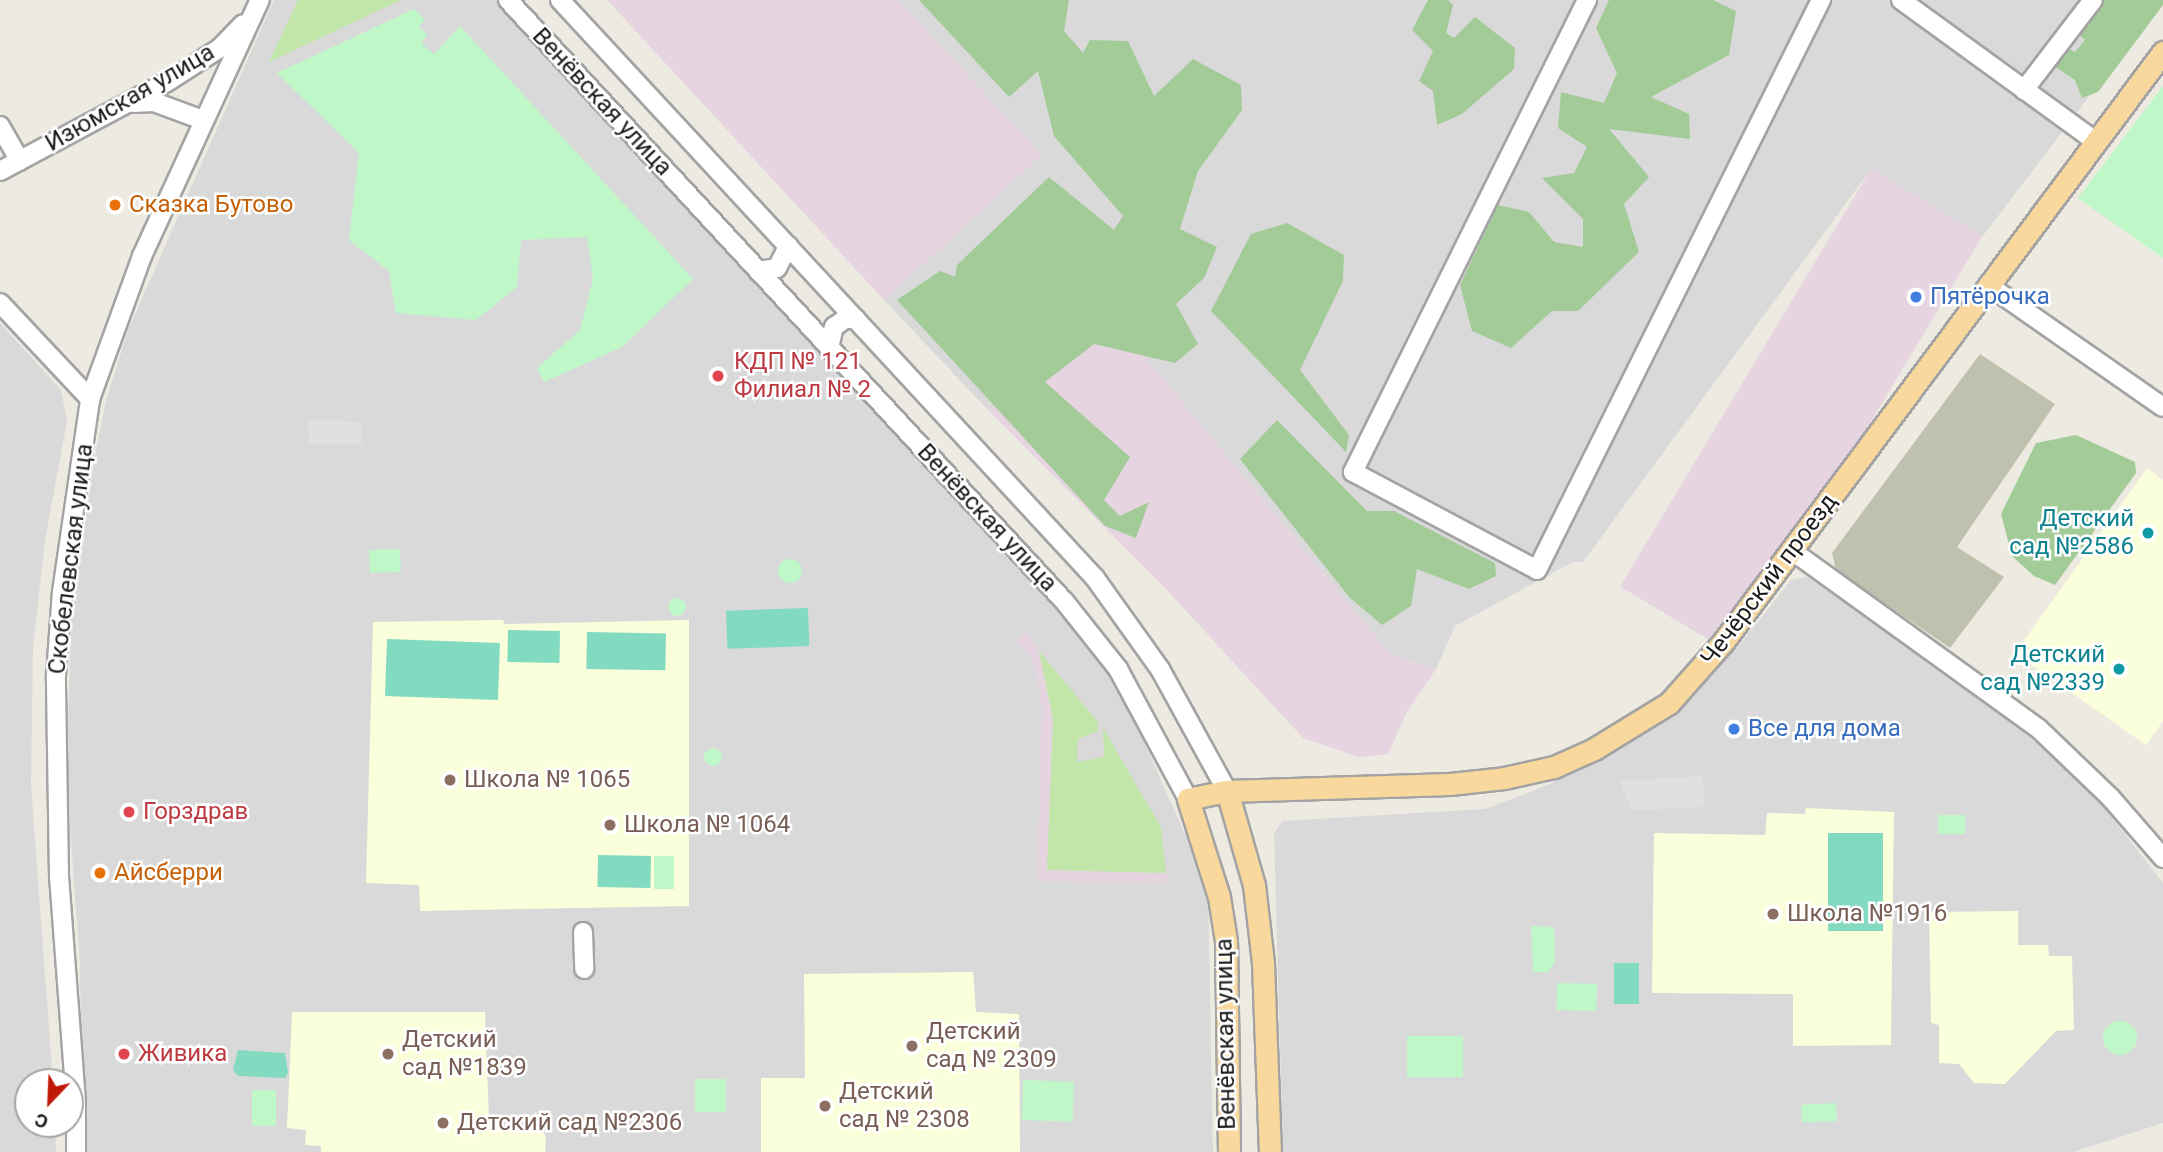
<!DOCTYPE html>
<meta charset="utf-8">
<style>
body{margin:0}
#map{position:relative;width:2163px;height:1152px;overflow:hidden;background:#edeae2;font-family:Roboto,sans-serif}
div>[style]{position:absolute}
.residential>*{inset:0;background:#dad9d9}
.industrial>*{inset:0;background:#e6d4e1;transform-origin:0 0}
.education>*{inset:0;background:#fafeda}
.construction>*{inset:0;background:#bfc1ae}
.grass>*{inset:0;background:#c2e6a9}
.forest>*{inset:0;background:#a2cb98}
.park>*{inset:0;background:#bff7c9;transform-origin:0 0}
.round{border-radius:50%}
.pitch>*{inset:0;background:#82dac0;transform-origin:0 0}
.parking>*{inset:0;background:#e0e0e0}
.roads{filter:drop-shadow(2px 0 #a3a3a3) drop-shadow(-2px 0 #a3a3a3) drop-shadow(0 2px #a3a3a3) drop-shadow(0 -2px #a3a3a3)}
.minor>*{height:18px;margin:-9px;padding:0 9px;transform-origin:9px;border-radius:9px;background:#fff}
.major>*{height:21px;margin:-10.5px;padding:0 10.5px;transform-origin:10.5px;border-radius:10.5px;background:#f8d89c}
.dots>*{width:19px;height:19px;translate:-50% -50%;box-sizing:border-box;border:4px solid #fff;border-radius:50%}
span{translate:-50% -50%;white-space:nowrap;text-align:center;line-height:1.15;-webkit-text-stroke:5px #fff;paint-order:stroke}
.street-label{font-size:24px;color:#1c1c1c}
.food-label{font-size:24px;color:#c56008}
.left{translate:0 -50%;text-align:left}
.shop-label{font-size:24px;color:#366cbe}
.health-label{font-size:24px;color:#be3a42}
.culture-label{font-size:24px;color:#0d838f}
.right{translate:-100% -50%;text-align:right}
.education-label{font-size:24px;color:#785e54}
.north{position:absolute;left:14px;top:1068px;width:70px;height:70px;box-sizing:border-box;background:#fff;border:2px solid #a4a4a4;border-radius:50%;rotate:203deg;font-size:19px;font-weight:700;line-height:28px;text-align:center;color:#1c1c1c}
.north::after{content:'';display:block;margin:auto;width:24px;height:32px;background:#c01808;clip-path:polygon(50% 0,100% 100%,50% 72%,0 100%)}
</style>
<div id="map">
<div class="residential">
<i style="clip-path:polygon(274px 0,495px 0,1068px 619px,1108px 674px,1140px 733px,1208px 886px,1213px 1152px,82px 1152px,80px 962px,67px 789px,71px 612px,94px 461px,106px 401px,128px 330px)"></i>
<i style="clip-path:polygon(898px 0,2163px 0,1982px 237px,1871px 169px,1583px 562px,1573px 562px,1455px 626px,1436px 669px,1391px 655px,1107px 312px,989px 411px,884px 300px,1042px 155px)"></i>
<i style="clip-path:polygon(0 323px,61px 390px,67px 421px,45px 540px,33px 647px,31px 786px,53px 1082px,28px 1082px,28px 1124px,55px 1124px,56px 1152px,0 1152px)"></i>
<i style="clip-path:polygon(1807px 577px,1985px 698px,2093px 793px,2163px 883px,2163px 1123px,2073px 1152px,1283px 1152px,1274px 834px,1282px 821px,1485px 809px,1548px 785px,1646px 730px,1742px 642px,1791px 580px)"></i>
</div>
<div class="industrial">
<i style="clip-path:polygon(607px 0,898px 0,1042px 155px,884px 300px)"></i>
<i style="left:1871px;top:169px;width:130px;height:487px;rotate:31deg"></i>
<i style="clip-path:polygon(1107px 311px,1391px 655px,1436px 669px,1407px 712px,1388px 754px,1359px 757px,1303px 738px,1166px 589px,989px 411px)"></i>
<i style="clip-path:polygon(1027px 633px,1039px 651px,1053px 715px,1047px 870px,1166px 873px,1167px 882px,1037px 881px,1042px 706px,1033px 660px,1017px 641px)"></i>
</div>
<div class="education">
<i style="clip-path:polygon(2147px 468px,2163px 480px,2163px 721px,2146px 745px,2015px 653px)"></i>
<i style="clip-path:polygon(503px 620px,504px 624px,689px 620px,689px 906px,420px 911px,419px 885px,366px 883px,373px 622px)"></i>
<i style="clip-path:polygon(1806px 808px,1894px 812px,1891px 1045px,1793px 1046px,1793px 994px,1652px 993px,1654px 833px,1765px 835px,1767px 813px,1805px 814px)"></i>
<i style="clip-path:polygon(2018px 911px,2018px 945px,2048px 945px,2049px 956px,2072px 956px,2074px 1030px,2056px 1031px,2005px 1084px,1974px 1083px,1959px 1064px,1939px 1063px,1939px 1025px,1931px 1023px,1929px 912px)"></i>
<i style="clip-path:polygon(973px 972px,976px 1012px,1019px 1014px,1020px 1152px,761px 1152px,761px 1078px,805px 1078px,804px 974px)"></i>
<i style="clip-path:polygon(292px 1012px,485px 1012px,489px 1122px,496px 1127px,541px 1128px,546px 1137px,545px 1152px,321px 1152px,321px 1146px,305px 1145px,306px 1130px,287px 1128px)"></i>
</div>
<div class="construction">
<i style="clip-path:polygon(1980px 354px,2055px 404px,1957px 547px,2004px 577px,1950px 648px,1836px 570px,1832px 553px)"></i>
</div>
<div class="grass">
<i style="clip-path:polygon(298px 0,401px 0,269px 62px)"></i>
<i style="clip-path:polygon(1039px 651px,1098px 722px,1098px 731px,1078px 739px,1077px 762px,1104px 757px,1103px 728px,1161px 827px,1166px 873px,1047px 870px,1053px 719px)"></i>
</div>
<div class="forest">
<i style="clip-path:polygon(919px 0,1069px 0,1064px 31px,1083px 53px,1090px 40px,1128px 41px,1154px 96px,1193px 59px,1241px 85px,1242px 110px,1198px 171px,1180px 229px,1217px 247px,1204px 278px,1176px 304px,1198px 344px,1175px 363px,1094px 344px,1045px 382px,1130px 457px,1104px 500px,1120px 516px,1149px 502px,1136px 538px,1105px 526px,897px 300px,940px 271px,955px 277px,957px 265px,1049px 177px,1114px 230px,1123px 216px,1054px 136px,1038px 71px,1009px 97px)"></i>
<i style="clip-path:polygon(1428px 0,1448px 0,1453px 5px,1446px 33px,1454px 38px,1475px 17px,1515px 48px,1514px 69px,1462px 114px,1437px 125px,1433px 91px,1419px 81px,1433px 51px,1412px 30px)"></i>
<i style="clip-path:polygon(1609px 0,1713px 0,1736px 11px,1729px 55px,1651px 97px,1689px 114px,1690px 139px,1609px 129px,1649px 177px,1624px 204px,1639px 252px,1578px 311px,1552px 311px,1511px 348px,1472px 331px,1460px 285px,1498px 205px,1529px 212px,1554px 242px,1583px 247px,1583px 219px,1542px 178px,1574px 173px,1587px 147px,1558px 128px,1561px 92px,1604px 103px,1617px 73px,1596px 28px)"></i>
<i style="clip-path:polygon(2103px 0,2163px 0,2163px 5px,2098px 92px,2082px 98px,2075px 80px,2054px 66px,2064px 46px,2075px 52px,2085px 40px,2077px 33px)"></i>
<i style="clip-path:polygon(1287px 223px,1344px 255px,1343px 281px,1300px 370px,1349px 435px,1346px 452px,1211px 311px,1251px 234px)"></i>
<i style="clip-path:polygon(1277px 420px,1367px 511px,1394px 511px,1495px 563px,1496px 576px,1469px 589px,1417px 569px,1411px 606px,1382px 625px,1350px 598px,1240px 459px)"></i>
<i style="clip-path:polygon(2076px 435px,2135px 462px,2136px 473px,2055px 585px,2034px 576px,2012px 556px,2001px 514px,2036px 443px)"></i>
</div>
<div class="park">
<i style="clip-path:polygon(414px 9px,425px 19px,419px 27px,428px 35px,421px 43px,434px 54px,460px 26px,693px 279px,622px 347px,544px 382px,537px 368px,580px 330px,593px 279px,587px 237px,521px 240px,517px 287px,476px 320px,396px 313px,389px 271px,349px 240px,359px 153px,277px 73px)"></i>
<i style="clip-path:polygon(2163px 86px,2163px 258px,2078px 198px)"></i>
<i style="left:400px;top:549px;width:23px;height:31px;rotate:88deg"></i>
<i class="round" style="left:778px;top:559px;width:24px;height:24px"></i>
<i class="round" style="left:668px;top:598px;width:18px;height:18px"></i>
<i class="round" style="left:704px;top:748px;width:18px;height:18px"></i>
<i style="left:1965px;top:815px;width:19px;height:27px;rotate:90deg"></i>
<i style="left:654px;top:856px;width:20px;height:33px"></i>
<i style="clip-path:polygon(1531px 926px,1554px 927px,1555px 962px,1548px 972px,1533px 972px)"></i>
<i style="left:1557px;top:983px;width:40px;height:27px;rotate:1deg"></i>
<i class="round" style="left:2103px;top:1021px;width:34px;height:34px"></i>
<i style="left:1407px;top:1036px;width:56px;height:41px"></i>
<i style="left:695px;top:1079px;width:31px;height:33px"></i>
<i style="left:1023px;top:1080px;width:51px;height:40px;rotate:2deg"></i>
<i style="left:252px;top:1090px;width:24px;height:36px"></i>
<i style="left:1836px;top:1103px;width:18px;height:35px;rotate:87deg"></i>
</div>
<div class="pitch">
<i style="left:808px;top:608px;width:38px;height:82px;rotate:88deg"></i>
<i style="left:508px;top:630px;width:52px;height:32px;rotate:1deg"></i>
<i style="left:587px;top:632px;width:79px;height:37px;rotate:1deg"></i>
<i style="left:387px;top:639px;width:113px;height:57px;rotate:2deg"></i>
<i style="left:1828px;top:833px;width:55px;height:98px"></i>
<i style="left:598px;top:855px;width:53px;height:32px;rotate:1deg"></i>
<i style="left:1614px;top:963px;width:25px;height:41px"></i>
<i style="clip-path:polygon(238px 1050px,285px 1053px,288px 1073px,285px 1078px,238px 1076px,233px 1070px)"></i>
</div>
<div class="parking">
<i style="clip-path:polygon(308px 419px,361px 422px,362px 444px,309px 444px)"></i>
<i style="clip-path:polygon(1703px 776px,1704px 807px,1632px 810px,1619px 781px)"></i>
</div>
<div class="roads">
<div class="minor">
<i style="left:508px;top:0;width:819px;rotate:47.23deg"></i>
<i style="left:1064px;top:601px;width:87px;rotate:51.5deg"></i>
<i style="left:1118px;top:669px;width:148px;rotate:61.7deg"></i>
<i style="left:560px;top:0;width:788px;rotate:47.21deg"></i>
<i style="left:1095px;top:578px;width:112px;rotate:54.5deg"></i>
<i style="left:1160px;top:669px;width:139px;rotate:61.2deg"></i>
<i style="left:1587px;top:0;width:527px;rotate:116.37deg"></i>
<i style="left:1353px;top:472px;width:208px;rotate:28deg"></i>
<i style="left:1537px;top:570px;width:637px;rotate:-63.52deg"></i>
<i style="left:1901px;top:0;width:238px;rotate:36deg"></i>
<i style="left:2024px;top:90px;width:113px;rotate:-52.5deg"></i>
<i style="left:133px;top:103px;width:21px;rotate:-3deg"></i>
<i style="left:154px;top:102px;width:52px;rotate:20.2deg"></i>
<i style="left:0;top:126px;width:40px;rotate:60.3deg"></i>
<i style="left:0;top:171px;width:189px;rotate:-28.1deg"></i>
<i style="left:167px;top:82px;width:63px;rotate:-32.7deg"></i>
<i style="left:220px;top:48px;width:33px;rotate:-46deg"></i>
<i style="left:758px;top:271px;width:19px;rotate:-9deg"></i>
<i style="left:777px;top:268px;width:25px;rotate:-63deg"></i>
<i style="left:1988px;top:285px;width:213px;rotate:34.9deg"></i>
<i style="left:0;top:303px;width:132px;rotate:46.8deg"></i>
<i style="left:829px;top:348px;width:22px;rotate:-77deg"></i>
<i style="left:834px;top:327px;width:14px;rotate:-36deg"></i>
<i style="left:845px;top:319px;width:11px"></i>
<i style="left:1791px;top:550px;width:304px;rotate:35.8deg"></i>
<i style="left:2038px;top:728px;width:100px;rotate:43.8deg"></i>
<i style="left:2110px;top:797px;width:81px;rotate:49deg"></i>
<i style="left:583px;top:932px;width:37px;rotate:88deg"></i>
<i style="left:76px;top:1152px;width:50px;rotate:-90deg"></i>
<i style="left:76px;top:1102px;width:226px;rotate:-94.3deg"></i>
<i style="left:59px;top:877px;width:202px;rotate:-90.9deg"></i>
<i style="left:56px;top:675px;width:83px;rotate:-85.9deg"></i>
<i style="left:62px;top:592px;width:195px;rotate:-81.7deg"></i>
<i style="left:90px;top:399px;width:152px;rotate:-70deg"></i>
<i style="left:142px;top:256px;width:282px;rotate:-65.3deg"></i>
</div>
<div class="major">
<i style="left:1227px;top:791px;width:98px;rotate:74deg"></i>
<i style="left:1254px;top:885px;width:79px;rotate:83.4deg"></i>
<i style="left:1263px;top:963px;width:189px;rotate:87.9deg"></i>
<i style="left:1229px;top:1152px;width:211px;rotate:-90.8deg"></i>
<i style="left:1226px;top:941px;width:45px;rotate:-99deg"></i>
<i style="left:1219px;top:897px;width:103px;rotate:-107.6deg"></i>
<i style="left:1188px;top:799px;width:40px;rotate:-12deg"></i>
<i style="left:1227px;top:791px;width:223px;rotate:-1.8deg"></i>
<i style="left:1450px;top:784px;width:54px;rotate:-6.3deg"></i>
<i style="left:1504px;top:778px;width:51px;rotate:-12.4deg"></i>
<i style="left:1554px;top:767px;width:44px;rotate:-24.2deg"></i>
<i style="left:1594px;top:749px;width:88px;rotate:-31.5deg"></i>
<i style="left:1669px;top:703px;width:81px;rotate:-48.5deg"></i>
<i style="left:1723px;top:642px;width:736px;rotate:-53.29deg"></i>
</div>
</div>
<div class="dots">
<i style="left:115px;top:205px;background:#e8710a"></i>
<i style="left:1916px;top:297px;background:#3f7fe0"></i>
<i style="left:718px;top:376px;background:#e0444e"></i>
<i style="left:2148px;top:533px;background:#0f9aa8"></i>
<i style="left:2119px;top:669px;background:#0f9aa8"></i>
<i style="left:1734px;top:729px;background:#3f7fe0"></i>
<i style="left:450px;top:780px;background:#8d6e63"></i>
<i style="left:129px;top:812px;background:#e0444e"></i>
<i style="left:610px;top:825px;background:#8d6e63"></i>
<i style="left:100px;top:873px;background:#e8710a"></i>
<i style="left:1773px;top:914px;background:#8d6e63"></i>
<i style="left:912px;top:1046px;background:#8d6e63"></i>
<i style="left:124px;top:1054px;background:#e0444e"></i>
<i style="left:388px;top:1054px;background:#8d6e63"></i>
<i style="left:825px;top:1106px;background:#8d6e63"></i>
<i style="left:443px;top:1123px;background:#8d6e63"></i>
</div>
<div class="street-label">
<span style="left:130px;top:98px;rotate:-30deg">Изюмская улица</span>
<span style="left:602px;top:102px;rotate:47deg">Венёвская улица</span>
<span style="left:987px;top:518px;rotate:47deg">Венёвская улица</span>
<span style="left:71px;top:559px;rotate:-83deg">Скобелевская улица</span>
<span style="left:1769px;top:580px;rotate:-53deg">Чечёрский проезд</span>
<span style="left:1226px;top:1034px;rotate:-91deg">Венёвская улица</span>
</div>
<div class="food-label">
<span class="left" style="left:129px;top:205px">Сказка Бутово</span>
<span class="left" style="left:114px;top:873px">Айсберри</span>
</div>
<div class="shop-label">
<span class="left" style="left:1930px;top:297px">Пятёрочка</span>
<span class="left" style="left:1748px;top:729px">Все для дома</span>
</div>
<div class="health-label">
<span class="left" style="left:734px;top:376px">КДП № 121<br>Филиал № 2</span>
<span class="left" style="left:143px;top:812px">Горздрав</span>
<span class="left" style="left:138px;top:1054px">Живика</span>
</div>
<div class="culture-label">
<span class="right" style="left:2134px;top:533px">Детский<br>сад №2586</span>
<span class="right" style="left:2105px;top:669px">Детский<br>сад №2339</span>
</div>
<div class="education-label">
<span class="left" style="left:464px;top:780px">Школа № 1065</span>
<span class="left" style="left:624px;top:825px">Школа № 1064</span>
<span class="left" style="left:1787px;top:914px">Школа №1916</span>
<span class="left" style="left:926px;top:1046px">Детский<br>сад № 2309</span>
<span class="left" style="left:402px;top:1054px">Детский<br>сад №1839</span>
<span class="left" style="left:839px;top:1106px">Детский<br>сад № 2308</span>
<span class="left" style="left:457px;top:1123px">Детский сад №2306</span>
</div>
<div class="north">С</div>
</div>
